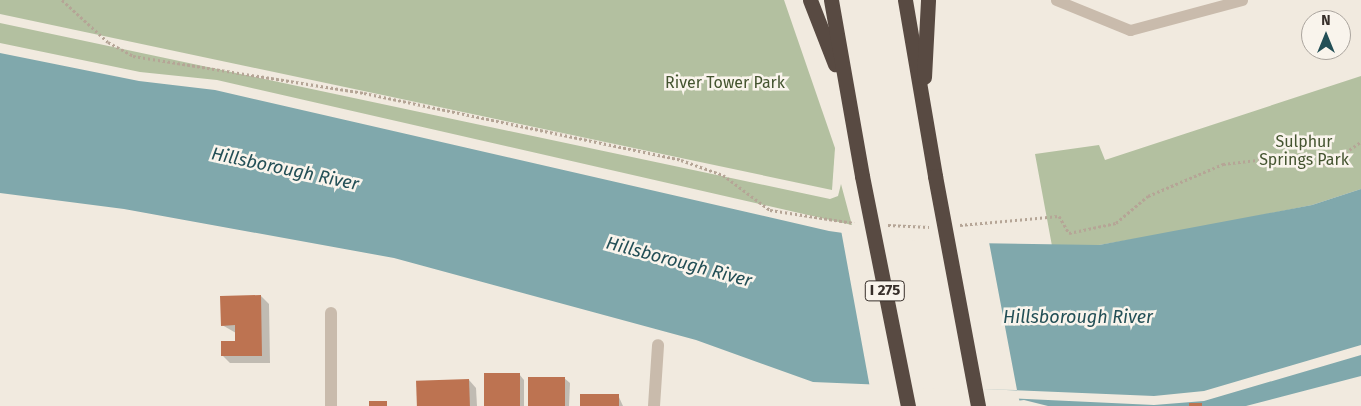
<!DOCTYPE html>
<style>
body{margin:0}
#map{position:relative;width:1361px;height:406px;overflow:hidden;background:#f1eadf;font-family:"Fira Sans",sans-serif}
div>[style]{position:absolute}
.green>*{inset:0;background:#b3c0a0}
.water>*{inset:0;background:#80a8ac}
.pier>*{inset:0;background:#f1eadf}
.shadow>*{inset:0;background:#0003}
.building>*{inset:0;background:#bd7351;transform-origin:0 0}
.path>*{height:3px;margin-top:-1.5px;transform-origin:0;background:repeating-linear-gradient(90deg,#b5a596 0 2.5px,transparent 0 5px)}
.service>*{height:11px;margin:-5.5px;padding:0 5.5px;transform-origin:5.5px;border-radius:5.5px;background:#c9bbac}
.minor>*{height:12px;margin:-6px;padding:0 6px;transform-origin:6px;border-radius:6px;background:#c9bbac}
.motorway>*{height:15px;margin:-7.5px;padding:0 7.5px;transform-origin:7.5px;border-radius:7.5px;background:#584a42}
.motorway-bridge>*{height:15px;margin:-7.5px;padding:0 7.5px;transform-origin:7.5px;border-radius:7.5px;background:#584a42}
span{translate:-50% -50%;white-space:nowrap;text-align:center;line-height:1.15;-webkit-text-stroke:5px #f9f4ec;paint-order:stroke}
.shield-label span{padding:1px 4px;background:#f9f4ec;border:1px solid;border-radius:4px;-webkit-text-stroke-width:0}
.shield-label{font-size:15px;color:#372f2a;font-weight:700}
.park-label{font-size:16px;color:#445430}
.water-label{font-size:18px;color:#234f56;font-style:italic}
.north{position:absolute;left:1301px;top:10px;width:50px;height:50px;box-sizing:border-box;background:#f9f4ec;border:1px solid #aba59e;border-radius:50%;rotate:0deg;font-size:14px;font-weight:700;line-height:20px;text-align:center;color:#372f2a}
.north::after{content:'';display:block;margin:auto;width:18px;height:22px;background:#234f56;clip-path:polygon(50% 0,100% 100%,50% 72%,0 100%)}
</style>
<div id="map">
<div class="green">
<i style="clip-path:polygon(0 0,784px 0,835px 148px,832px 190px,0 14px)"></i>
<i style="clip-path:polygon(0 23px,830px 199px,838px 196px,841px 184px,852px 225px,217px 80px,140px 72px,0 43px)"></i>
<i style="clip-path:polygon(1361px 76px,1361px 189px,1312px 205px,1183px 231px,1099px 245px,1052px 246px,1035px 154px,1099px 145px,1105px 160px)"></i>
</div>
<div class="water">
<i style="clip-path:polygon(0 53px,139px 81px,215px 90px,829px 231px,907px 242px,1099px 245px,1312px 205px,1361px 189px,1361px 345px,1204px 391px,1154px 396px,813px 382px,696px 340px,394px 258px,124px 209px,0 193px)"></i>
<i style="clip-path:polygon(1361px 355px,1361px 376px,1246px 406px,1048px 406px,1024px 400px,988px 405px,987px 397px,1154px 405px,1204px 401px)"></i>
</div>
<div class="pier">
<i style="clip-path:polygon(841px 230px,907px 240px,989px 242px,1017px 390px,870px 388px)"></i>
<i style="clip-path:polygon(985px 395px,1018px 395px,1020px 403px,986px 406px)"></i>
</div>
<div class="shadow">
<i style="clip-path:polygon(261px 296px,269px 304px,270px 363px,230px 363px,223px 356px,236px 342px,236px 333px,222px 325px)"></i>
<i style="clip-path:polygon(485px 374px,519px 374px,524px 380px,524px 406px,486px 406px)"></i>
<i style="clip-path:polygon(564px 378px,570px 383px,569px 406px,529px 406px)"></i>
<i style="clip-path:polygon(469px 380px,476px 388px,477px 406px,417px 406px)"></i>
<i style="clip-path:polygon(618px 395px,623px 406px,581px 406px)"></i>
</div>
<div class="building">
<i style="clip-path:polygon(261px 295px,262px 356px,221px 356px,221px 341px,235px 341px,235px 325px,221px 326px,220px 296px)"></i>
<i style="left:484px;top:373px;width:36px;height:33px"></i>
<i style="left:528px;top:377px;width:37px;height:29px"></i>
<i style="left:469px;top:379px;width:27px;height:53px;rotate:88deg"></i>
<i style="left:580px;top:394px;width:39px;height:12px"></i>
<i style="left:369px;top:401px;width:18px;height:5px"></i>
<i style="left:1189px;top:403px;width:13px;height:3px"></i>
</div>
<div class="path">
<i style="left:62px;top:0;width:62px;rotate:42.4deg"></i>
<i style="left:108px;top:42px;width:29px;rotate:29deg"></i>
<i style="left:133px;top:56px;width:234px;rotate:9.1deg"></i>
<i style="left:364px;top:93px;width:324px;rotate:11.9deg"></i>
<i style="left:681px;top:160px;width:45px;rotate:19.7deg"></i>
<i style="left:723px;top:175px;width:59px;rotate:36.7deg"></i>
<i style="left:770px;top:210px;width:85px;rotate:8.8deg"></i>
<i style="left:888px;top:225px;width:41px;rotate:2.8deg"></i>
<i style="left:960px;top:225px;width:99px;rotate:-5.2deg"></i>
<i style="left:1059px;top:216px;width:20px;rotate:60deg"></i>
<i style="left:1069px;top:233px;width:48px;rotate:-12deg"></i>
<i style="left:1116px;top:223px;width:42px;rotate:-40.2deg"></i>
<i style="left:1148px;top:196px;width:82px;rotate:-23.1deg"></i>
<i style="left:1223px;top:164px;width:60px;rotate:-6.7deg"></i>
<i style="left:1283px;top:157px;width:47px;rotate:8.7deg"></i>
<i style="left:1329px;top:164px;width:39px;rotate:-35deg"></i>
</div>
<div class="service">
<i style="left:1056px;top:0;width:80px;rotate:22.1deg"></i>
<i style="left:1130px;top:30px;width:116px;rotate:-15deg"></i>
</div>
<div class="minor">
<i style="left:331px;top:313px;width:93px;rotate:90deg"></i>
<i style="left:654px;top:406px;width:61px;rotate:-86.2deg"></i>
</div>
<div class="motorway">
<i style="left:810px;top:0;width:69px;rotate:68.7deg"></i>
<i style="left:831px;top:0;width:179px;rotate:80deg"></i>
<i style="left:905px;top:0;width:179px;rotate:80.3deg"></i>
<i style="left:924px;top:77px;width:77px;rotate:-87deg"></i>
</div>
<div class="motorway-bridge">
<i style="left:862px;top:176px;width:235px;rotate:78.7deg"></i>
<i style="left:935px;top:176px;width:234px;rotate:79.4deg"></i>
</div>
<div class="shield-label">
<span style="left:885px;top:291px">I 275</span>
</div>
<div class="park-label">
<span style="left:725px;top:83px">River Tower Park</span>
<span style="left:1304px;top:151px">Sulphur<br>Springs Park</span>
</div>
<div class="water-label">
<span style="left:285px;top:169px;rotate:12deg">Hillsborough River</span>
<span style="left:679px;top:262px;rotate:15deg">Hillsborough River</span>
<span style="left:1078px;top:317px">Hillsborough River</span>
</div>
<div class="north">N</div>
</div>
